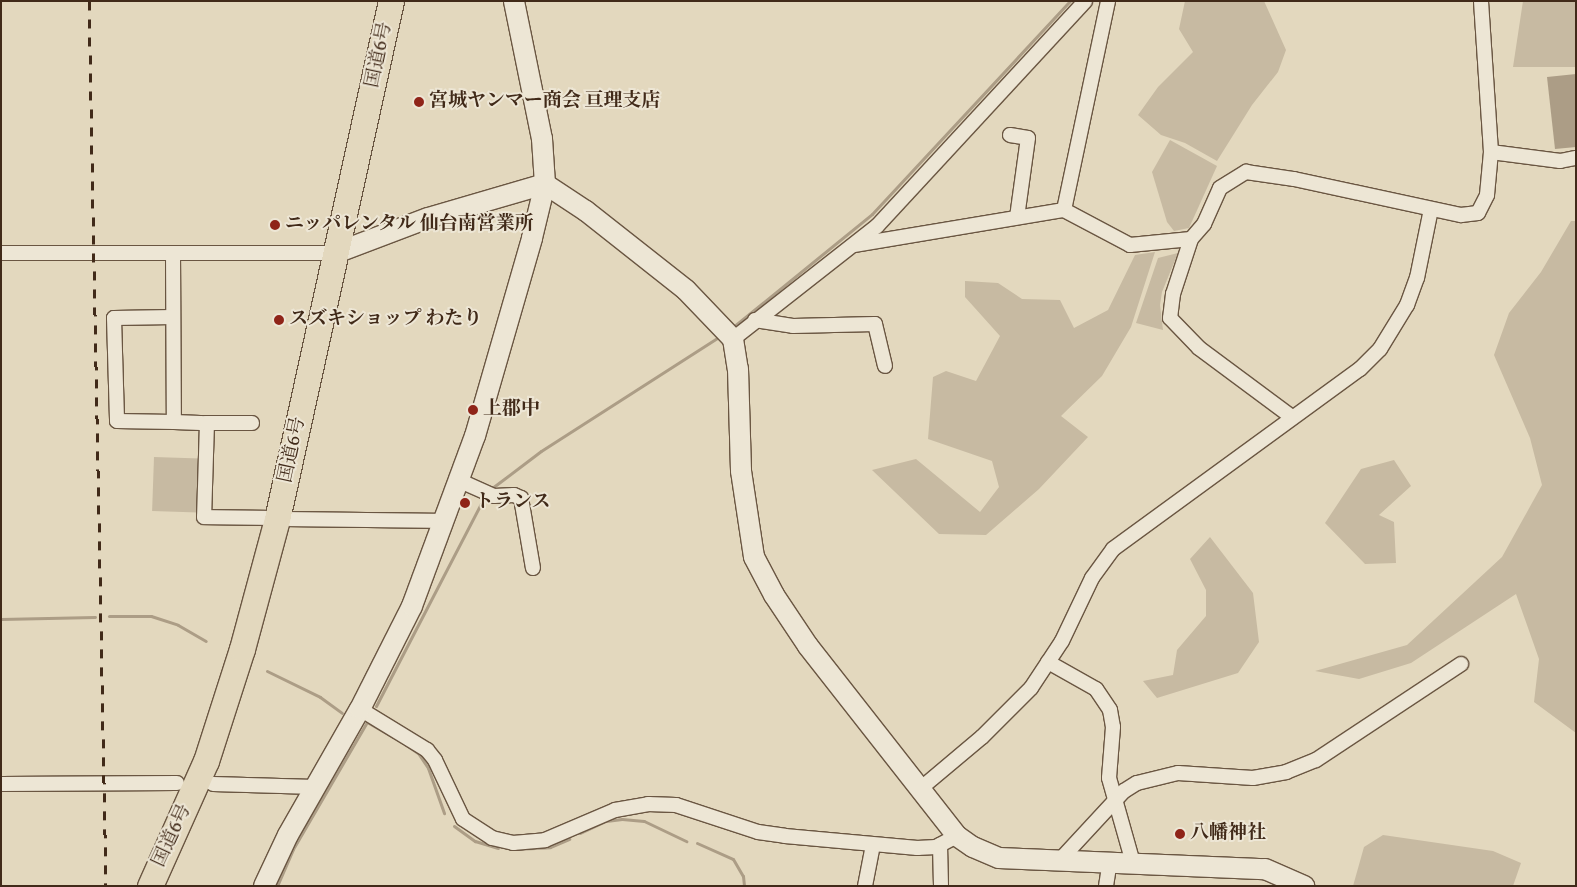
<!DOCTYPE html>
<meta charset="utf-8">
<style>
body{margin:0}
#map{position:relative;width:1577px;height:887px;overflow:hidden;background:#e3d8be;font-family:Vollkorn,"Noto Serif JP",serif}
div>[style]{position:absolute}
.green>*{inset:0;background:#c7baa2;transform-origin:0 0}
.water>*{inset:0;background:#ac9d86}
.stream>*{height:3px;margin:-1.5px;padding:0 1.5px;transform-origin:1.5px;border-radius:1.5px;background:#ac9d86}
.roads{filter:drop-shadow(1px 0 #6a5642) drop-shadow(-1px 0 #6a5642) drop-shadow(0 1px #6a5642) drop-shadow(0 -1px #6a5642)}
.street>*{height:14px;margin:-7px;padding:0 7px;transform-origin:7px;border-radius:7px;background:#ede6d5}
.secondary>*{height:20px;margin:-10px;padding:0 10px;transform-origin:10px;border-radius:10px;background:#ede6d5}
.highway>*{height:25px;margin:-12.5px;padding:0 12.5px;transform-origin:12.5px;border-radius:12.5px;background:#e3d8be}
.rail>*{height:3px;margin-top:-1.5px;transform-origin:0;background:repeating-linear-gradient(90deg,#412a19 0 9px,transparent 0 18px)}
.dots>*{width:14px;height:14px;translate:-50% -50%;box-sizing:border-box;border:2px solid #ede6d5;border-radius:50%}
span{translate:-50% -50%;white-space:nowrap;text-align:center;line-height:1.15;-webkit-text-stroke:4px #ede6d5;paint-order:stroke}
.street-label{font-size:19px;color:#412a19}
.poi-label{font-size:19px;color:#412a19;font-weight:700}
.left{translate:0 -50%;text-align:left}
.frame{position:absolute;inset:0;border:2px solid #412a19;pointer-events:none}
</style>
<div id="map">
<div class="green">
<i style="clip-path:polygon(1185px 1px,1264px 1px,1286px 50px,1278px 72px,1252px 105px,1217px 161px,1185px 143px,1161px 135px,1138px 115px,1158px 87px,1193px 52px,1179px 29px)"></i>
<i style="clip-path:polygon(1523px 1px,1576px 1px,1576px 67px,1513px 67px)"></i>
<i style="clip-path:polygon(1170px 140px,1217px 166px,1189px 228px,1174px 231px,1167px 222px,1152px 172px)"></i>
<i style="clip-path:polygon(1571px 221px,1576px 221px,1576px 733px,1534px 702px,1539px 659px,1516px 594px,1411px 663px,1359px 679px,1315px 671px,1407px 645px,1502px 557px,1542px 485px,1530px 438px,1494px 355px,1509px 313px,1541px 272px)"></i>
<i style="clip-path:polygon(1155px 252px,1131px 327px,1102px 376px,1061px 416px,1088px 437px,1039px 489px,986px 535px,939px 534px,872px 470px,916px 459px,980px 512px,999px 487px,992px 461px,928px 439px,933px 377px,946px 371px,976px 381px,1000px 336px,965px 297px,965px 281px,998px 283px,1022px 299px,1060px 300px,1074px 328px,1108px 310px,1135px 255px)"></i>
<i style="clip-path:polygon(1178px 253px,1162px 292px,1160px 305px,1163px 330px,1136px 323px,1158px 258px)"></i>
<i style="left:154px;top:457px;width:46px;height:54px;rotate:2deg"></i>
<i style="clip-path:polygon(1394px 460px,1411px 486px,1379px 515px,1394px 522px,1396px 563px,1365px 564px,1325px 523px,1361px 469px)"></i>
<i style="clip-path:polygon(1210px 537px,1253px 593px,1259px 642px,1238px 673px,1157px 698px,1143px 681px,1173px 675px,1177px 650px,1206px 616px,1206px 590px,1190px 559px)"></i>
<i style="clip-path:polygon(1383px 835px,1493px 851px,1521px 863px,1513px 886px,1353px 886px,1364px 847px)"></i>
</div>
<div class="water">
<i style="clip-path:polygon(1576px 74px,1576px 147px,1555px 149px,1547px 77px)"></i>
</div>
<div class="stream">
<i style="left:733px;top:327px;width:179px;rotate:-39.1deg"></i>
<i style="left:872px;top:214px;width:291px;rotate:-47.1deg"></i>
<i style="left:492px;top:488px;width:61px;rotate:-37.1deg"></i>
<i style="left:541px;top:451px;width:213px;rotate:-32.7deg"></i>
<i style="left:109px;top:616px;width:42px"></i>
<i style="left:151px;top:616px;width:28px;rotate:18deg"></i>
<i style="left:178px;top:625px;width:32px;rotate:30deg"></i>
<i style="left:1px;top:619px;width:94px;rotate:-1.2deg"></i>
<i style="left:267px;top:671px;width:59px;rotate:26.1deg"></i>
<i style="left:320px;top:697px;width:27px;rotate:36deg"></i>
<i style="left:376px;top:706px;width:234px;rotate:-62.6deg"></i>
<i style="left:405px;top:744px;width:16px;rotate:35deg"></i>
<i style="left:418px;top:753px;width:18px;rotate:56deg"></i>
<i style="left:428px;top:768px;width:48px;rotate:70.4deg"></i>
<i style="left:454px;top:826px;width:26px;rotate:36deg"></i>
<i style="left:475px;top:841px;width:24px;rotate:17deg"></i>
<i style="left:580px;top:833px;width:29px;rotate:-25deg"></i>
<i style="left:606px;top:821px;width:16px;rotate:-7deg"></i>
<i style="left:622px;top:819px;width:22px;rotate:5deg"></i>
<i style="left:644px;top:821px;width:47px;rotate:25.5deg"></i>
<i style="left:697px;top:843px;width:39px;rotate:24deg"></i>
<i style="left:733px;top:859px;width:20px;rotate:60deg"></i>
<i style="left:743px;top:876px;width:10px;rotate:84deg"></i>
<i style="left:516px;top:849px;width:34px;rotate:-3deg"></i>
<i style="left:550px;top:847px;width:21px;rotate:-23deg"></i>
<i style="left:277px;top:886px;width:40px;rotate:-66.6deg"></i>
<i style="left:293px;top:849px;width:147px;rotate:-59.8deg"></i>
<i style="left:367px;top:722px;width:30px;rotate:30deg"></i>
</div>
<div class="roads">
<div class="street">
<i style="left:1010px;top:135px;width:18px;rotate:9deg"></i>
<i style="left:1028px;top:138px;width:80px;rotate:97.9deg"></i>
<i style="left:1491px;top:152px;width:70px;rotate:7.4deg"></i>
<i style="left:1560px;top:161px;width:16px;rotate:-11deg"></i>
<i style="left:1064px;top:210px;width:214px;rotate:-78.1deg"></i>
<i style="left:1191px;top:239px;width:58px;rotate:108.1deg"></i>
<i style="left:1173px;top:294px;width:24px;rotate:97deg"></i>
<i style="left:1170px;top:318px;width:42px;rotate:46deg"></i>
<i style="left:1199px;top:348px;width:116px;rotate:36.6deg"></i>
<i style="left:854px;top:245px;width:213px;rotate:-9.5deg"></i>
<i style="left:1064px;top:210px;width:75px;rotate:27.9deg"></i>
<i style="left:1130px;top:245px;width:61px;rotate:-5.6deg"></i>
<i style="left:1191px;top:239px;width:20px;rotate:-49deg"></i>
<i style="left:1204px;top:224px;width:39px;rotate:-66deg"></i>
<i style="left:1220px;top:188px;width:31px;rotate:-32deg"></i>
<i style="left:1246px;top:172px;width:49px;rotate:8.3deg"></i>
<i style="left:1294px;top:179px;width:171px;rotate:12.2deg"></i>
<i style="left:1461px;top:215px;width:17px;rotate:-7deg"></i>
<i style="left:1478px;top:213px;width:20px;rotate:-63deg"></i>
<i style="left:1487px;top:195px;width:43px;rotate:-84.7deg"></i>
<i style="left:1491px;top:152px;width:151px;rotate:-93.8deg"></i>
<i style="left:1px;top:253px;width:335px"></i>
<i style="left:173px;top:253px;width:169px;rotate:89.7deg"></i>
<i style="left:174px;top:422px;width:33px;rotate:2deg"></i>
<i style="left:207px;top:423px;width:94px;rotate:91.8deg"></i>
<i style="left:204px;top:517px;width:64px;rotate:0.9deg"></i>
<i style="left:173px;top:317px;width:59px;rotate:179deg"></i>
<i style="left:114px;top:318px;width:103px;rotate:88.3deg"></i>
<i style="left:117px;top:421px;width:57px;rotate:1deg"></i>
<i style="left:755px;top:320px;width:38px;rotate:9deg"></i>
<i style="left:793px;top:326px;width:82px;rotate:-1.4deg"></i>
<i style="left:875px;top:324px;width:43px;rotate:76.6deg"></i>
<i style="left:733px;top:339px;width:183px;rotate:-38.1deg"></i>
<i style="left:877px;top:226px;width:306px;rotate:-47.2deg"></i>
<i style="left:207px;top:423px;width:45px"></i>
<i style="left:458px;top:480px;width:39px;rotate:24deg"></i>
<i style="left:494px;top:496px;width:20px;rotate:-3deg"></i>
<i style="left:514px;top:495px;width:8px;rotate:23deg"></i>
<i style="left:521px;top:498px;width:71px;rotate:80.3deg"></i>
<i style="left:290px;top:519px;width:153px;rotate:0.7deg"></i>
<i style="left:1048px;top:662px;width:55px;rotate:29.4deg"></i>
<i style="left:1096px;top:689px;width:25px;rotate:56deg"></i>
<i style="left:1110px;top:710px;width:17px;rotate:80deg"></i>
<i style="left:1113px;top:727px;width:51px;rotate:94.5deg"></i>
<i style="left:1109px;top:778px;width:88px;rotate:74.2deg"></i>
<i style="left:360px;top:709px;width:79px;rotate:31.5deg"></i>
<i style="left:427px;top:750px;width:13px;rotate:51deg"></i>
<i style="left:435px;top:760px;width:65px;rotate:64.6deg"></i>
<i style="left:463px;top:819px;width:35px;rotate:33deg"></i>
<i style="left:492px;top:838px;width:22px;rotate:13deg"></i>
<i style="left:513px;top:843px;width:32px;rotate:-5deg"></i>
<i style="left:545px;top:840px;width:76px;rotate:-23.2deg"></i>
<i style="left:615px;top:810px;width:34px;rotate:-10deg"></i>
<i style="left:648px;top:804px;width:28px;rotate:2deg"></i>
<i style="left:676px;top:805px;width:86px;rotate:18.2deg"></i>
<i style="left:758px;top:832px;width:27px;rotate:8deg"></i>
<i style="left:785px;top:836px;width:133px;rotate:5.2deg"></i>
<i style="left:917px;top:848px;width:19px;rotate:-3deg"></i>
<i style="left:936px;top:847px;width:24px;rotate:-28deg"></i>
<i style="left:1px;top:784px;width:176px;rotate:-0.3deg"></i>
<i style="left:213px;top:784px;width:102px;rotate:1.7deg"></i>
<i style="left:920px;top:789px;width:81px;rotate:-40deg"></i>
<i style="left:982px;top:737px;width:69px;rotate:-45deg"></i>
<i style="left:1031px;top:688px;width:56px;rotate:-56.6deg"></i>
<i style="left:1062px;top:641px;width:70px;rotate:-64.5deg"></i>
<i style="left:1092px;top:578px;width:36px;rotate:-54deg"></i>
<i style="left:1113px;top:549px;width:306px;rotate:-36.1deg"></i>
<i style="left:1360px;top:369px;width:28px;rotate:-45deg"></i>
<i style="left:1380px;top:349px;width:52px;rotate:-58.5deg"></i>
<i style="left:1407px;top:305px;width:29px;rotate:-70deg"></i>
<i style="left:1417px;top:278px;width:70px;rotate:-78.5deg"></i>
<i style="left:940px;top:845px;width:41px;rotate:88.6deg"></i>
<i style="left:1060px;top:860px;width:94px;rotate:-47.2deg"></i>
<i style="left:1124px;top:791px;width:15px;rotate:-32deg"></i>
<i style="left:1137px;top:783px;width:42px;rotate:-13.7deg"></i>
<i style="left:1178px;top:773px;width:75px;rotate:3.8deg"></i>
<i style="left:1253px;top:778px;width:34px;rotate:-10deg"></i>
<i style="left:1286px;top:772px;width:32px;rotate:-22deg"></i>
<i style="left:1316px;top:760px;width:174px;rotate:-33.5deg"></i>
<i style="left:865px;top:886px;width:42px;rotate:-79deg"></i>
<i style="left:1106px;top:886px;width:24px;rotate:-81deg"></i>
</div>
<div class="secondary">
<i style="left:336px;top:253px;width:98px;rotate:-20.8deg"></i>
<i style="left:428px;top:218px;width:122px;rotate:-16.2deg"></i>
<i style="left:545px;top:184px;width:49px;rotate:33.4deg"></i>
<i style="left:586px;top:211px;width:127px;rotate:38.3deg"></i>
<i style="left:686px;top:290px;width:68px;rotate:46.2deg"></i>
<i style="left:733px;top:339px;width:30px;rotate:81deg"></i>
<i style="left:738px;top:369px;width:102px;rotate:88.3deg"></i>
<i style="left:741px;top:471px;width:87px;rotate:81.4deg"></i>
<i style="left:754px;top:557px;width:43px;rotate:62.2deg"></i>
<i style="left:774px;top:595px;width:61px;rotate:56.3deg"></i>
<i style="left:808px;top:646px;width:241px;rotate:51.9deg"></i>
<i style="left:957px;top:836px;width:19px;rotate:35deg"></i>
<i style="left:973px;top:847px;width:28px;rotate:23deg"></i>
<i style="left:999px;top:858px;width:266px;rotate:2.4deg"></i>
<i style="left:1265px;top:869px;width:43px;rotate:23.6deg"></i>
<i style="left:264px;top:886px;width:56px;rotate:-64.8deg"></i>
<i style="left:288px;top:835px;width:145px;rotate:-60.3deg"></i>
<i style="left:360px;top:709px;width:115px;rotate:-63.2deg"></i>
<i style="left:412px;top:606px;width:181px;rotate:-69.7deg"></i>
<i style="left:475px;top:436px;width:206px;rotate:-73.9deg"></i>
<i style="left:532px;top:238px;width:56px;rotate:-76.5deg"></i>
<i style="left:545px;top:184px;width:45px;rotate:-93.8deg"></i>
<i style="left:542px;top:139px;width:141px;rotate:-101.5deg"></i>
</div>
<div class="highway">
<i style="left:150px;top:886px;width:137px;rotate:-65.9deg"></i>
<i style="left:206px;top:761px;width:118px;rotate:-72.2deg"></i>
<i style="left:242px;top:649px;width:135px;rotate:-74.9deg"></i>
<i style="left:277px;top:519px;width:530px;rotate:-77.59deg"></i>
</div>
</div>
<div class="rail">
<i style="left:89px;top:1px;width:885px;rotate:88.9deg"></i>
</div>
<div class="dots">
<i style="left:419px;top:102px;background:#8f2418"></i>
<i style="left:275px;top:225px;background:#8f2418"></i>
<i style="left:279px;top:320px;background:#8f2418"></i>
<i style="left:473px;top:410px;background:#8f2418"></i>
<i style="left:465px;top:503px;background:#8f2418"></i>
<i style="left:1180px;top:834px;background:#8f2418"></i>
</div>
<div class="street-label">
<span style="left:380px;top:55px;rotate:-78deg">国道6号</span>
<span style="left:293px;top:450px;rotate:-78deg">国道6号</span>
<span style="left:173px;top:836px;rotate:-65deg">国道6号</span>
</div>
<div class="poi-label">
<span class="left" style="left:429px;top:102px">宮城ヤンマー商会 亘理支店</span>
<span class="left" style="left:285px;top:225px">ニッパレンタル 仙台南営業所</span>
<span class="left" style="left:289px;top:320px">スズキショップ わたり</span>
<span class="left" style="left:483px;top:410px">上郡中</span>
<span class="left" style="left:475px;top:503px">トランス</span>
<span class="left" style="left:1190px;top:834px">八幡神社</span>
</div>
<div class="frame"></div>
</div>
